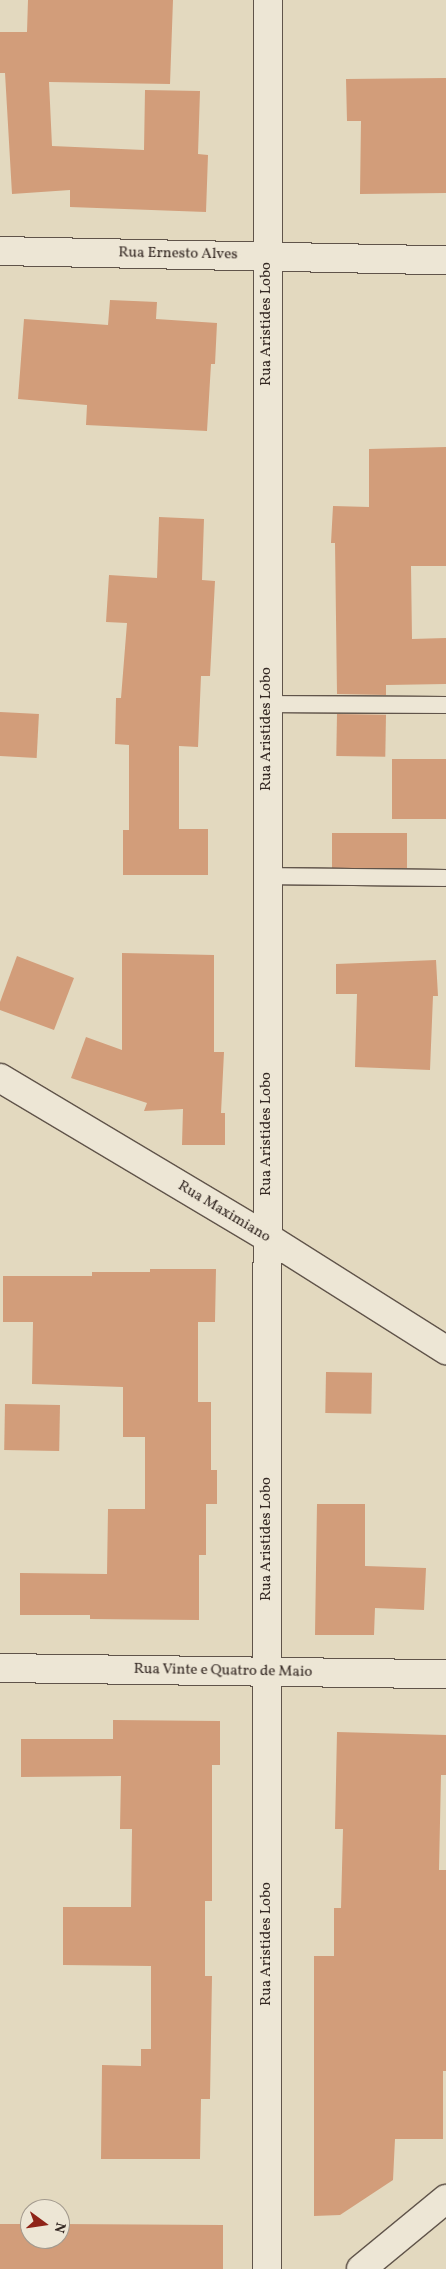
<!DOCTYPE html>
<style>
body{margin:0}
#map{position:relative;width:446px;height:2269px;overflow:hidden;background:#e3d9bf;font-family:Vollkorn,serif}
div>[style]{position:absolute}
.building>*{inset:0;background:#d29d7a;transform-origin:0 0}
.roads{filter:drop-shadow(1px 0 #60544a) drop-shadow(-1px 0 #60544a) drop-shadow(0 1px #60544a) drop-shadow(0 -1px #60544a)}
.lane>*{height:16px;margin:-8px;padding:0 8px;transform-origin:8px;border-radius:8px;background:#ede6d5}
.street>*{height:28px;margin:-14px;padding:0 14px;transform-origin:14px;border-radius:14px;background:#ede6d5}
.secondary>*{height:28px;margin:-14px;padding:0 14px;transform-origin:14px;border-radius:14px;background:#ede6d5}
span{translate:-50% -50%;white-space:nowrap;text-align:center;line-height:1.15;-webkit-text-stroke:5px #ede6d5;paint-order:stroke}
.street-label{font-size:15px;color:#342823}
.north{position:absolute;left:20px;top:2199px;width:50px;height:50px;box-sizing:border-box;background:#ede6d5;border:1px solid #a39a8e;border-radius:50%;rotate:104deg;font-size:14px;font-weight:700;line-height:20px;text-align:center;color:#342823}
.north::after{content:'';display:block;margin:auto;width:18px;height:22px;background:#8f2418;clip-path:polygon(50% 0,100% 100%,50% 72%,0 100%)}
</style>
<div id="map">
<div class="building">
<i style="clip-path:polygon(28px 0,173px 0,170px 84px,49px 82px,52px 146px,144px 150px,145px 90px,200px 91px,198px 154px,208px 155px,206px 212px,70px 207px,70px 190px,12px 194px,5px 73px,0 73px,0 32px,27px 32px)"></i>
<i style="clip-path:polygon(446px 78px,446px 193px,360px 194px,361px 121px,347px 121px,346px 79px)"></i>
<i style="clip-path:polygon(110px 300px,157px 302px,156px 319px,217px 323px,215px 364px,211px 364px,207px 431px,86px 425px,87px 405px,18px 399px,24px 319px,108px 325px)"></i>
<i style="clip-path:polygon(446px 447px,446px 566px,411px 566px,412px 639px,446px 638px,446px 684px,386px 685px,386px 695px,337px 694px,335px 543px,331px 543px,333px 506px,369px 507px,369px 449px)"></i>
<i style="clip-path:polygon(159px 517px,204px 519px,202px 580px,215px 581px,210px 676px,201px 676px,198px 747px,179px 746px,179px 829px,208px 829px,208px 875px,123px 875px,123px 830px,129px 830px,129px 745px,115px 744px,116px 698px,121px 698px,127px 623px,106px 622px,109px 575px,157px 578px)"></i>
<i style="left:0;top:712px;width:39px;height:44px;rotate:3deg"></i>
<i style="left:337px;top:714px;width:49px;height:42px;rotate:1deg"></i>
<i style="left:392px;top:759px;width:54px;height:60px"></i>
<i style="left:407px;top:833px;width:35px;height:75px;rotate:90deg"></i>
<i style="clip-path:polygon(122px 953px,214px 955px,214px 1052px,224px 1052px,221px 1113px,225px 1113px,225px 1145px,182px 1145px,183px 1109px,144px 1111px,147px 1103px,71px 1078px,86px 1037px,122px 1050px)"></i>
<i style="clip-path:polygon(17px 956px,74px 978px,54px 1030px,0 1010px,0 1002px)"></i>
<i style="clip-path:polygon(436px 960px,438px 996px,433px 996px,430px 1070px,355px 1067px,357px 994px,336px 994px,336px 964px)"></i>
<i style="clip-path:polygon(150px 1269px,216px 1269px,215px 1322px,198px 1322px,198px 1402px,211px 1402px,211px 1470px,217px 1470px,217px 1504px,206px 1504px,206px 1555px,199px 1555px,199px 1620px,90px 1619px,90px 1615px,20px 1615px,20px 1573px,107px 1574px,108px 1509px,145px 1509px,145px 1437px,123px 1437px,123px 1387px,32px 1384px,33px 1322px,3px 1322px,3px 1276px,92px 1276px,92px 1272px,150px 1272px)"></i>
<i style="left:326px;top:1372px;width:46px;height:41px;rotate:1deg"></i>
<i style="left:5px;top:1404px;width:55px;height:46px;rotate:1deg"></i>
<i style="clip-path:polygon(317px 1504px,365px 1504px,365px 1566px,426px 1568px,424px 1610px,375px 1608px,374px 1635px,315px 1635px)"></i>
<i style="clip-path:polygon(113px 1720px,220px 1721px,220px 1765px,212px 1765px,212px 1901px,205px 1901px,205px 1976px,212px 1976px,210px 2099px,201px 2099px,200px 2159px,101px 2159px,102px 2065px,141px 2066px,141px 2049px,151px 2049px,151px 1966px,63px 1965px,63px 1907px,131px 1907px,132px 1829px,120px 1829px,121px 1776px,21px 1777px,21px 1739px,113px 1739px)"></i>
<i style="clip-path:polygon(337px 1732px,446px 1735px,446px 1775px,441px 1775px,439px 1870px,446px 1870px,446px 2071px,443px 2071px,443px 2139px,395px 2139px,393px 2180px,340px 2215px,314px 2216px,314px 1956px,334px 1956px,334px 1908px,341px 1908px,343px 1829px,335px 1829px)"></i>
<i style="clip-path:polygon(0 2224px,30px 2224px,30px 2239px,60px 2239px,60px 2224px,223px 2225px,223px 2269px,0 2269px)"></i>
</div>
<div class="roads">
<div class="lane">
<i style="left:267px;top:704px;width:179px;rotate:0.3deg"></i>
<i style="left:267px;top:876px;width:178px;rotate:0.6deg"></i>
</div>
<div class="street">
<i style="left:0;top:251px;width:446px;rotate:1.2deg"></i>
<i style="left:0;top:1078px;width:311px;rotate:30.8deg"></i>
<i style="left:267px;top:1237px;width:212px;rotate:32.3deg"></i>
<i style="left:0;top:1668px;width:446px;rotate:0.8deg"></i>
<i style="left:361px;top:2269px;width:110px;rotate:-39.5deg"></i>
</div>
<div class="secondary">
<i style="left:267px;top:2269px;width:2269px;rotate:-89.97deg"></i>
</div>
</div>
<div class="street-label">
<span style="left:178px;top:254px;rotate:1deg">Rua Ernesto Alves</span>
<span style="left:267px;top:324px;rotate:-90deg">Rua Aristides Lobo</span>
<span style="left:267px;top:729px;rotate:-90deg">Rua Aristides Lobo</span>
<span style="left:267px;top:1134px;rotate:-90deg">Rua Aristides Lobo</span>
<span style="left:224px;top:1212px;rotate:31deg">Rua Maximiano</span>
<span style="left:267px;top:1539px;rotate:-90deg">Rua Aristides Lobo</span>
<span style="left:223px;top:1671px;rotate:1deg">Rua Vinte e Quatro de Maio</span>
<span style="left:267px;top:1944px;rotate:-90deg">Rua Aristides Lobo</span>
</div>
<div class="north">N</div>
</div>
